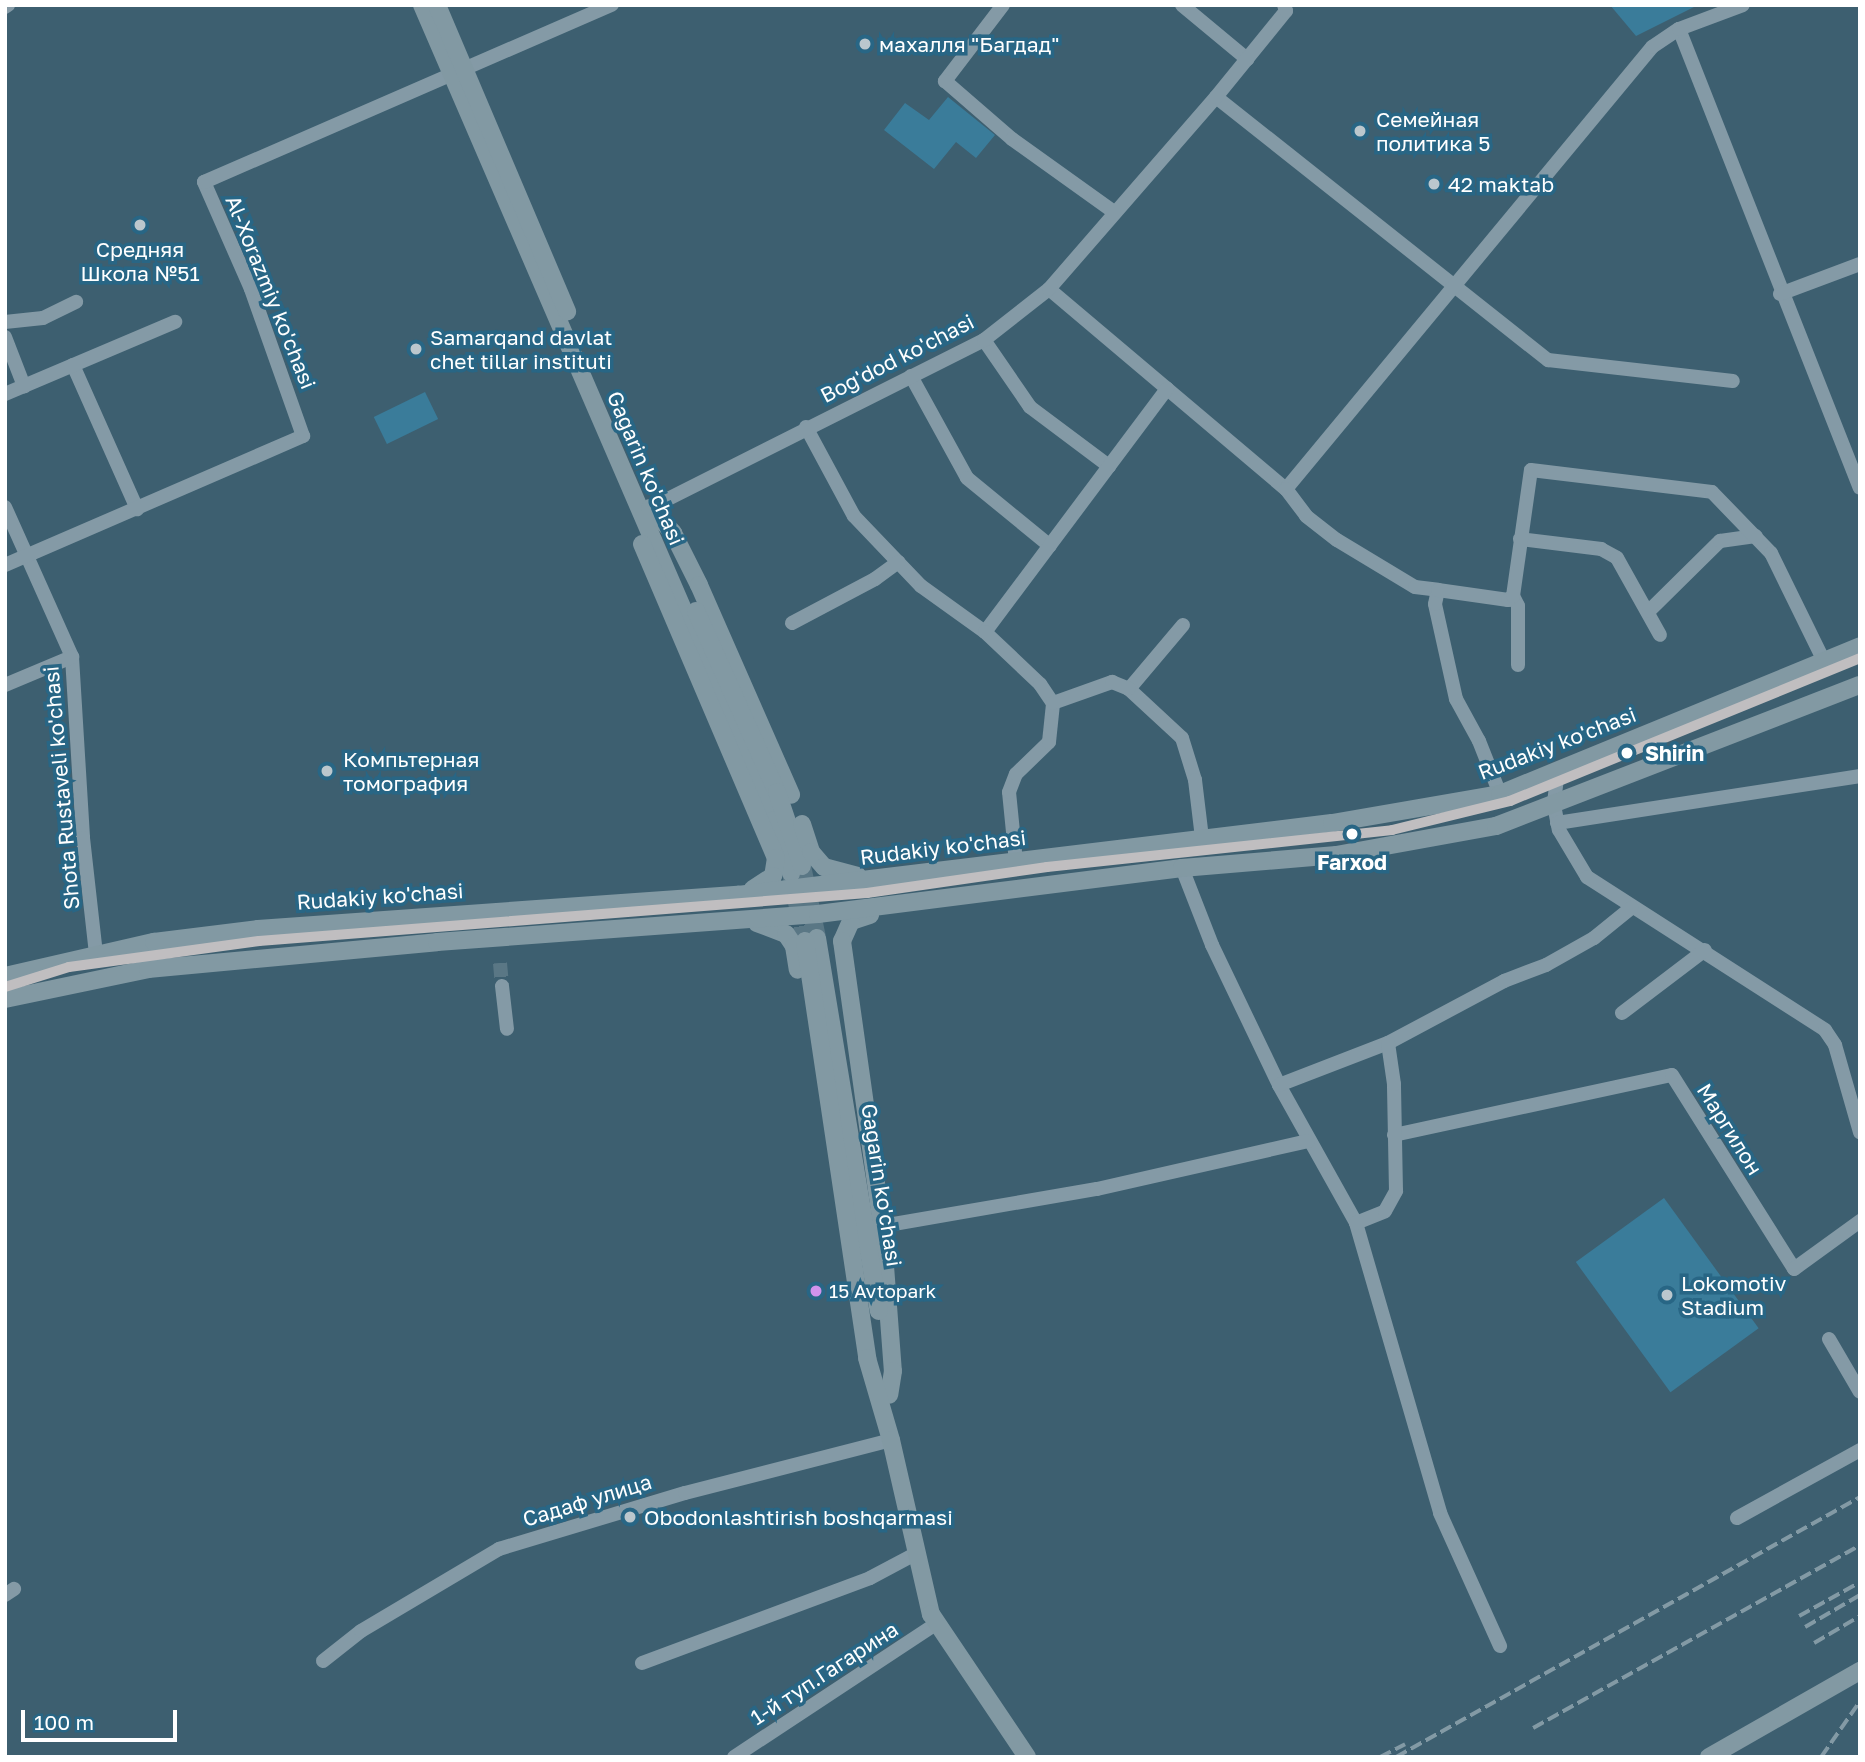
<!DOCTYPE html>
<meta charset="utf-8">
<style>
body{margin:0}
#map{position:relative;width:1865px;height:1762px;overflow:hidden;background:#3d5f70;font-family:"Golos Text",sans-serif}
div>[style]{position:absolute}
.green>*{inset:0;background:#3a7c9a;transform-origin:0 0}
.minor-tunnel>*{height:14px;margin-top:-7px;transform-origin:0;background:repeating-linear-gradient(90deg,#5a7785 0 14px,transparent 0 21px)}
.major-tunnel>*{height:18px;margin-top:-9px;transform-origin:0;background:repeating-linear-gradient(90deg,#5a7785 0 18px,transparent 0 27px)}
.minor>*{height:14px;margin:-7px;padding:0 7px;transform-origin:7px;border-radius:7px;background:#849aa6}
.major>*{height:18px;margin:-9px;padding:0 9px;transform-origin:9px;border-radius:9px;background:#8299a3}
.rail>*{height:3.5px;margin-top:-1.75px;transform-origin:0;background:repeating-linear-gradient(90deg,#839aa5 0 12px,transparent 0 17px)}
.tram-1>*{height:10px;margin:-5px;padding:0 5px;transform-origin:5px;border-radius:5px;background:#c0bec0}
.dots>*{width:19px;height:19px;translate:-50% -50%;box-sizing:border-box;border:4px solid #286685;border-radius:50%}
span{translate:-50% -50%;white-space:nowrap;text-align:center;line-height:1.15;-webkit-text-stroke:7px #286685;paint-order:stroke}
.bus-label{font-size:19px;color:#fff}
.left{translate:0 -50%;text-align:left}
.poi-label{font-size:21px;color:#fff}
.street-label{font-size:21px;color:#fff}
.stop-label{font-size:21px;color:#fff;font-weight:700}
.frame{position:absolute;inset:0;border:7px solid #fff;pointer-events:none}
.scale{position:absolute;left:21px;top:1710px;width:156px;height:32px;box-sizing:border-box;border:4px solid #fff;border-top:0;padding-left:9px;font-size:21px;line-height:24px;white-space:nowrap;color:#fff;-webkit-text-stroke:5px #286685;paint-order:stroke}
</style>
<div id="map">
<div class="green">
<i style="clip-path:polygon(1610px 5px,1698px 5px,1636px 36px)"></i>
<i style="clip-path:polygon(948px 97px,995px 135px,976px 158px,956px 142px,934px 169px,884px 130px,905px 103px,929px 120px)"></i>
<i style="left:425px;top:392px;width:30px;height:57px;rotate:64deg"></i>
<i style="left:1664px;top:1198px;width:161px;height:109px;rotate:54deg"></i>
</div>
<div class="minor-tunnel">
<i style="left:500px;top:963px;width:23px;rotate:85deg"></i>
</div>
<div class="major-tunnel">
<i style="left:802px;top:866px;width:74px;rotate:78.2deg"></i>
<i style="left:791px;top:873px;width:69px;rotate:78.4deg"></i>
</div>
<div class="minor">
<i style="left:1003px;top:5px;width:96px;rotate:127.3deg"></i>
<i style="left:945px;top:81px;width:89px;rotate:40.9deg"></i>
<i style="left:1012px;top:139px;width:125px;rotate:35.6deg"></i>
<i style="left:1182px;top:5px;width:85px;rotate:39.7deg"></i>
<i style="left:5px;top:7px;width:4px;rotate:-34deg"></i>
<i style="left:1679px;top:29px;width:493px;rotate:68.5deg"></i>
<i style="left:1216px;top:97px;width:424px;rotate:38.4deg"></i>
<i style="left:1548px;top:360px;width:186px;rotate:6.5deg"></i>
<i style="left:1049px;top:289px;width:310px;rotate:40.2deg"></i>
<i style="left:1286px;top:489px;width:574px;rotate:-50.37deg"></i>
<i style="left:1652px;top:47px;width:32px;rotate:-34deg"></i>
<i style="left:1679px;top:29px;width:68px;rotate:-20.6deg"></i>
<i style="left:1780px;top:294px;width:85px;rotate:-20.6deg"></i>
<i style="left:5px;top:322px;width:38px;rotate:-6deg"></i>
<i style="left:43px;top:318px;width:37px;rotate:-26deg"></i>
<i style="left:5px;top:337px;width:53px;rotate:68.8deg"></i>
<i style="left:984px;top:340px;width:81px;rotate:55.5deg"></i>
<i style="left:1030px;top:407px;width:99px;rotate:36.8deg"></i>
<i style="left:73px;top:365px;width:158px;rotate:66deg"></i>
<i style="left:911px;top:376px;width:116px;rotate:61.2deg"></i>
<i style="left:967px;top:478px;width:107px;rotate:39.3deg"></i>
<i style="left:5px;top:394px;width:185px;rotate:-23deg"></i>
<i style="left:806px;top:427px;width:101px;rotate:61.7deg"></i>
<i style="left:854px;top:516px;width:97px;rotate:46.3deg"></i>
<i style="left:921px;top:586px;width:79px;rotate:35.7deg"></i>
<i style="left:985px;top:632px;width:304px;rotate:-53.2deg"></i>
<i style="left:1286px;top:489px;width:34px;rotate:53deg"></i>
<i style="left:1306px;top:516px;width:39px;rotate:38deg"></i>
<i style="left:1337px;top:540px;width:91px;rotate:31.1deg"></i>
<i style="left:1415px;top:587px;width:23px;rotate:7deg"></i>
<i style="left:5px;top:507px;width:164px;rotate:65.9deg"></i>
<i style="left:72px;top:657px;width:181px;rotate:86.5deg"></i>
<i style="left:83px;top:838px;width:117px;rotate:83.6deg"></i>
<i style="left:650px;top:508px;width:374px;rotate:-26.7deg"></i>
<i style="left:984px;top:340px;width:83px;rotate:-38.1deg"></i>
<i style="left:1049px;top:289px;width:254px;rotate:-49deg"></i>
<i style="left:1216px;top:97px;width:111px;rotate:-50.9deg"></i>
<i style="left:1286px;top:11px;width:6px;rotate:-108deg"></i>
<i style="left:1520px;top:539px;width:82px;rotate:7deg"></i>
<i style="left:1601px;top:549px;width:18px;rotate:29deg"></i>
<i style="left:1617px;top:558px;width:88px;rotate:60.8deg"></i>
<i style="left:5px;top:565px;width:325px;rotate:-23.4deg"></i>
<i style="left:303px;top:436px;width:156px;rotate:-109.5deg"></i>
<i style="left:251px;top:289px;width:117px;rotate:-113.7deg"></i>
<i style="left:204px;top:182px;width:445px;rotate:-23.5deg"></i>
<i style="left:1513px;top:596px;width:11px;rotate:63deg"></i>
<i style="left:1518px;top:606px;width:59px;rotate:90deg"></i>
<i style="left:1649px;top:611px;width:100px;rotate:-44.6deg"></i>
<i style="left:1720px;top:541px;width:36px;rotate:-8deg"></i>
<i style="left:792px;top:623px;width:94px;rotate:-27.9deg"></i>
<i style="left:875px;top:579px;width:29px;rotate:-36deg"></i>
<i style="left:1183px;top:625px;width:84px;rotate:130.2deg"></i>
<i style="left:1129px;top:689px;width:72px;rotate:42.8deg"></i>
<i style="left:1182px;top:738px;width:44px;rotate:72.8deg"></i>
<i style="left:1195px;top:780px;width:58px;rotate:83.1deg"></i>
<i style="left:985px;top:632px;width:76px;rotate:43.4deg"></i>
<i style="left:1040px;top:684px;width:23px;rotate:56deg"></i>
<i style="left:5px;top:685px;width:73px;rotate:-22.7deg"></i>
<i style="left:1558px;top:770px;width:35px;rotate:97deg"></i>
<i style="left:1554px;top:805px;width:25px;rotate:79deg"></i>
<i style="left:1559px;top:830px;width:55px;rotate:59.2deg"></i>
<i style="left:1587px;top:877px;width:283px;rotate:32.7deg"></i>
<i style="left:1825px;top:1030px;width:18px;rotate:56deg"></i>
<i style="left:1835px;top:1045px;width:91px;rotate:74deg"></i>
<i style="left:1500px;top:794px;width:57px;rotate:-111.6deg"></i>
<i style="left:1479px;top:741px;width:48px;rotate:-118.7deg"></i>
<i style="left:1456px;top:699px;width:97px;rotate:-102.5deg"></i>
<i style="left:1435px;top:604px;width:14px;rotate:-78deg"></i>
<i style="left:1438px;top:590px;width:71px;rotate:8.1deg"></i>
<i style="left:1508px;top:600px;width:6px;rotate:-39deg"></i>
<i style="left:1513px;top:596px;width:127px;rotate:-81.9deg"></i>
<i style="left:1531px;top:470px;width:182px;rotate:6.9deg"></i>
<i style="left:1712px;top:492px;width:85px;rotate:46deg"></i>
<i style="left:1771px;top:553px;width:120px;rotate:63.9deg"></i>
<i style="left:1557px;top:823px;width:307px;rotate:-8.8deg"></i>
<i style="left:1016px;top:862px;width:70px;rotate:-95.7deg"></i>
<i style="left:1009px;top:792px;width:19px;rotate:-69deg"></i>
<i style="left:1016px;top:774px;width:46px;rotate:-44.1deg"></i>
<i style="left:1049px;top:742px;width:39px;rotate:-84deg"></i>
<i style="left:1053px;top:703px;width:63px;rotate:-19.6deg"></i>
<i style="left:1112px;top:682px;width:18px;rotate:22deg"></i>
<i style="left:1182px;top:868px;width:83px;rotate:68.7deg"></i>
<i style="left:1212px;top:945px;width:155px;rotate:64.4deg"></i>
<i style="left:1279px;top:1085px;width:158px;rotate:60.8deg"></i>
<i style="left:1356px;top:1223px;width:302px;rotate:73.8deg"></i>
<i style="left:1440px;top:1513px;width:146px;rotate:65.7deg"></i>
<i style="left:502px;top:986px;width:43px;rotate:83.4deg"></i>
<i style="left:1622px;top:1013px;width:104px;rotate:-37.2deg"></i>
<i style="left:1279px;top:1085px;width:117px;rotate:-21.1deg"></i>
<i style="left:1388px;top:1043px;width:132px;rotate:-28.1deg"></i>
<i style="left:1504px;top:981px;width:45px;rotate:-20.9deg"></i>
<i style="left:1546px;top:965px;width:55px;rotate:-29.4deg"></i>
<i style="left:1594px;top:938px;width:48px;rotate:-39deg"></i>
<i style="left:1394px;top:1135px;width:284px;rotate:-12.2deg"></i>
<i style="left:1672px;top:1075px;width:229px;rotate:57.8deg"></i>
<i style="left:1794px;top:1269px;width:82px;rotate:-36deg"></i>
<i style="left:1356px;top:1223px;width:31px;rotate:-22deg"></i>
<i style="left:1385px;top:1211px;width:23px;rotate:-61deg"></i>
<i style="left:1396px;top:1191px;width:107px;rotate:-91.1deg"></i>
<i style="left:1394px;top:1084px;width:41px;rotate:-98.3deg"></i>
<i style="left:882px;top:1226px;width:218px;rotate:-9.8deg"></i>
<i style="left:1097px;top:1189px;width:216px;rotate:-12.8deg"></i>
<i style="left:1829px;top:1339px;width:61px;rotate:59.7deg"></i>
<i style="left:1737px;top:1518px;width:141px;rotate:-28.9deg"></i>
<i style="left:5px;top:1595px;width:11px;rotate:-34deg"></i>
<i style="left:323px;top:1661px;width:48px;rotate:-38.3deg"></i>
<i style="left:361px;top:1631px;width:161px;rotate:-30.7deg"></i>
<i style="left:499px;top:1549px;width:194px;rotate:-16.8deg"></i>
<i style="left:685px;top:1493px;width:213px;rotate:-14.4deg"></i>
<i style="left:642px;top:1663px;width:243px;rotate:-20.4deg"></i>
<i style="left:870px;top:1578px;width:53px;rotate:-28deg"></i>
<i style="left:734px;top:1757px;width:243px;rotate:-33.4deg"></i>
</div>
<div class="major">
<i style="left:422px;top:5px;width:888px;rotate:66.64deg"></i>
<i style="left:774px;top:820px;width:56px;rotate:72.2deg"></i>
<i style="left:437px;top:5px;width:333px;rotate:67deg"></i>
<i style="left:650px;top:508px;width:34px;rotate:47deg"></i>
<i style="left:673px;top:533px;width:58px;rotate:63.4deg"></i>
<i style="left:699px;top:585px;width:229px;rotate:66.3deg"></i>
<i style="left:642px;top:544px;width:341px;rotate:66.9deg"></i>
<i style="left:776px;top:858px;width:18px;rotate:99deg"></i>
<i style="left:773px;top:876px;width:24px;rotate:147deg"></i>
<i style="left:696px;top:611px;width:198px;rotate:65.9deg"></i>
<i style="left:777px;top:792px;width:78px;rotate:71.3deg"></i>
<i style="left:802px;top:824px;width:29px;rotate:72deg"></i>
<i style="left:811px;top:852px;width:20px;rotate:49deg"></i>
<i style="left:824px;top:867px;width:35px;rotate:15deg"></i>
<i style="left:870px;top:915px;width:20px;rotate:162deg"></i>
<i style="left:851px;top:921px;width:22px;rotate:114deg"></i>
<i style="left:842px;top:941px;width:288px;rotate:82deg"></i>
<i style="left:882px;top:1226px;width:145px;rotate:85.7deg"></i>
<i style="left:893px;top:1371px;width:24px;rotate:99deg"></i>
<i style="left:757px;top:923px;width:31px;rotate:21deg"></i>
<i style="left:786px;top:934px;width:14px;rotate:56deg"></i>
<i style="left:794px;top:946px;width:24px;rotate:81deg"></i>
<i style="left:817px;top:938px;width:378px;rotate:80.6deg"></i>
<i style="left:805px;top:941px;width:422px;rotate:81.5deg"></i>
<i style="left:867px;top:1358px;width:85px;rotate:73.7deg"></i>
<i style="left:891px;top:1440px;width:179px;rotate:77.1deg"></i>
<i style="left:931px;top:1614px;width:172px;rotate:56.1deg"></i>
<i style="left:5px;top:976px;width:153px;rotate:-12.9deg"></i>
<i style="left:154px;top:942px;width:105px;rotate:-7.1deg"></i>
<i style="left:258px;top:929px;width:481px;rotate:-4.1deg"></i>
<i style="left:738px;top:895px;width:598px;rotate:-6.91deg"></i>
<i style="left:1332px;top:823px;width:170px;rotate:-9.8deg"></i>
<i style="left:1500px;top:794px;width:389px;rotate:-22.3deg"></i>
<i style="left:5px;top:999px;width:146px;rotate:-11.8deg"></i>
<i style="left:148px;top:969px;width:290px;rotate:-5.3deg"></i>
<i style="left:437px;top:942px;width:382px;rotate:-4.2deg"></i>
<i style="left:818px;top:914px;width:367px;rotate:-7.2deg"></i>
<i style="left:1182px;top:868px;width:155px;rotate:-4.8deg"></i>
<i style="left:1336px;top:855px;width:163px;rotate:-10.3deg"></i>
<i style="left:1496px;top:826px;width:390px;rotate:-21.2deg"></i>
<i style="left:1709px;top:1757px;width:174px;rotate:-29.7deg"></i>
</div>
<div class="rail">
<i style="left:1799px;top:1616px;width:70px;rotate:-29.1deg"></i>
<i style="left:1805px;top:1627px;width:64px;rotate:-30.2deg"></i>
<i style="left:1814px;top:1643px;width:53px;rotate:-30.4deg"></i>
<i style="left:1533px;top:1728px;width:375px;rotate:-29.2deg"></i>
<i style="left:1380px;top:1757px;width:28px;rotate:-27deg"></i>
<i style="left:1396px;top:1757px;width:532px;rotate:-29.26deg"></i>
<i style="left:1821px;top:1757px;width:68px;rotate:-55.1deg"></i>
</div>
<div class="tram-1">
<i style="left:5px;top:987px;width:67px;rotate:-17.4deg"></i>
<i style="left:69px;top:967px;width:192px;rotate:-7.8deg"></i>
<i style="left:259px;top:941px;width:610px;rotate:-4.51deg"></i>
<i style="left:867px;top:893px;width:182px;rotate:-8.2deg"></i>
<i style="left:1047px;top:867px;width:347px;rotate:-6.1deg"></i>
<i style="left:1392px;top:830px;width:122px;rotate:-13.8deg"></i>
<i style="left:1510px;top:801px;width:378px;rotate:-22.2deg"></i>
</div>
<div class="dots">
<i style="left:865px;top:44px;background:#bbc7cd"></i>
<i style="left:1360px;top:131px;background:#bbc7cd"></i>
<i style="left:1434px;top:184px;background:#bbc7cd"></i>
<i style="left:140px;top:225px;background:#bbc7cd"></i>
<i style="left:416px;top:349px;background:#bbc7cd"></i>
<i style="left:1627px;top:753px;background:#fff"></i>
<i style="left:327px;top:771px;background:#bbc7cd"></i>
<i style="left:1352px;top:834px;background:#fff"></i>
<i style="left:816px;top:1291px;background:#d193ec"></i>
<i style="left:1667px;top:1295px;background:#bbc7cd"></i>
<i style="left:630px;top:1517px;background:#bbc7cd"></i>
</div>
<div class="bus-label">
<span class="left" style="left:829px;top:1291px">15 Avtopark</span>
</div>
<div class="poi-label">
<span class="left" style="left:879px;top:44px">махалля "Багдад"</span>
<span class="left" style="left:1376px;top:131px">Семейная<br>политика 5</span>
<span class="left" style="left:1448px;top:184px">42 maktab</span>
<span style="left:140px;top:261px">Средняя<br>Школа №51</span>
<span class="left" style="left:430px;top:349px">Samarqand davlat<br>chet tillar instituti</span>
<span class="left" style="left:343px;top:771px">Компьтерная<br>томография</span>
<span class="left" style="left:1681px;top:1295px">Lokomotiv<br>Stadium</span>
<span class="left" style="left:644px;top:1517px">Obodonlashtirish boshqarmasi</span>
</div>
<div class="street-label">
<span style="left:271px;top:292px;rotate:68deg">Al-Xorazmiy ko'chasi</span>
<span style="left:897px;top:358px;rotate:-27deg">Bog'dod ko'chasi</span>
<span style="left:646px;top:468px;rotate:67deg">Gagarin ko'chasi</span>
<span style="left:1557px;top:743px;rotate:-21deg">Rudakiy ko'chasi</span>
<span style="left:61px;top:788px;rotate:-95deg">Shota Rustaveli ko'chasi</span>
<span style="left:943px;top:847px;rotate:-7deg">Rudakiy ko'chasi</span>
<span style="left:380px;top:896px;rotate:-4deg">Rudakiy ko'chasi</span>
<span style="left:1730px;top:1129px;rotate:58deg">Маргилон</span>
<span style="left:882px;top:1185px;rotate:81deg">Gagarin ko'chasi</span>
<span style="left:587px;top:1500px;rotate:-17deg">Садаф улица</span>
<span style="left:824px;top:1673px;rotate:-33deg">1-й туп.Гагарина</span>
</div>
<div class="stop-label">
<span class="left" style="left:1645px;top:753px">Shirin</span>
<span style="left:1352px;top:862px">Farxod</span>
</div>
<div class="frame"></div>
<div class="scale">100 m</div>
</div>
